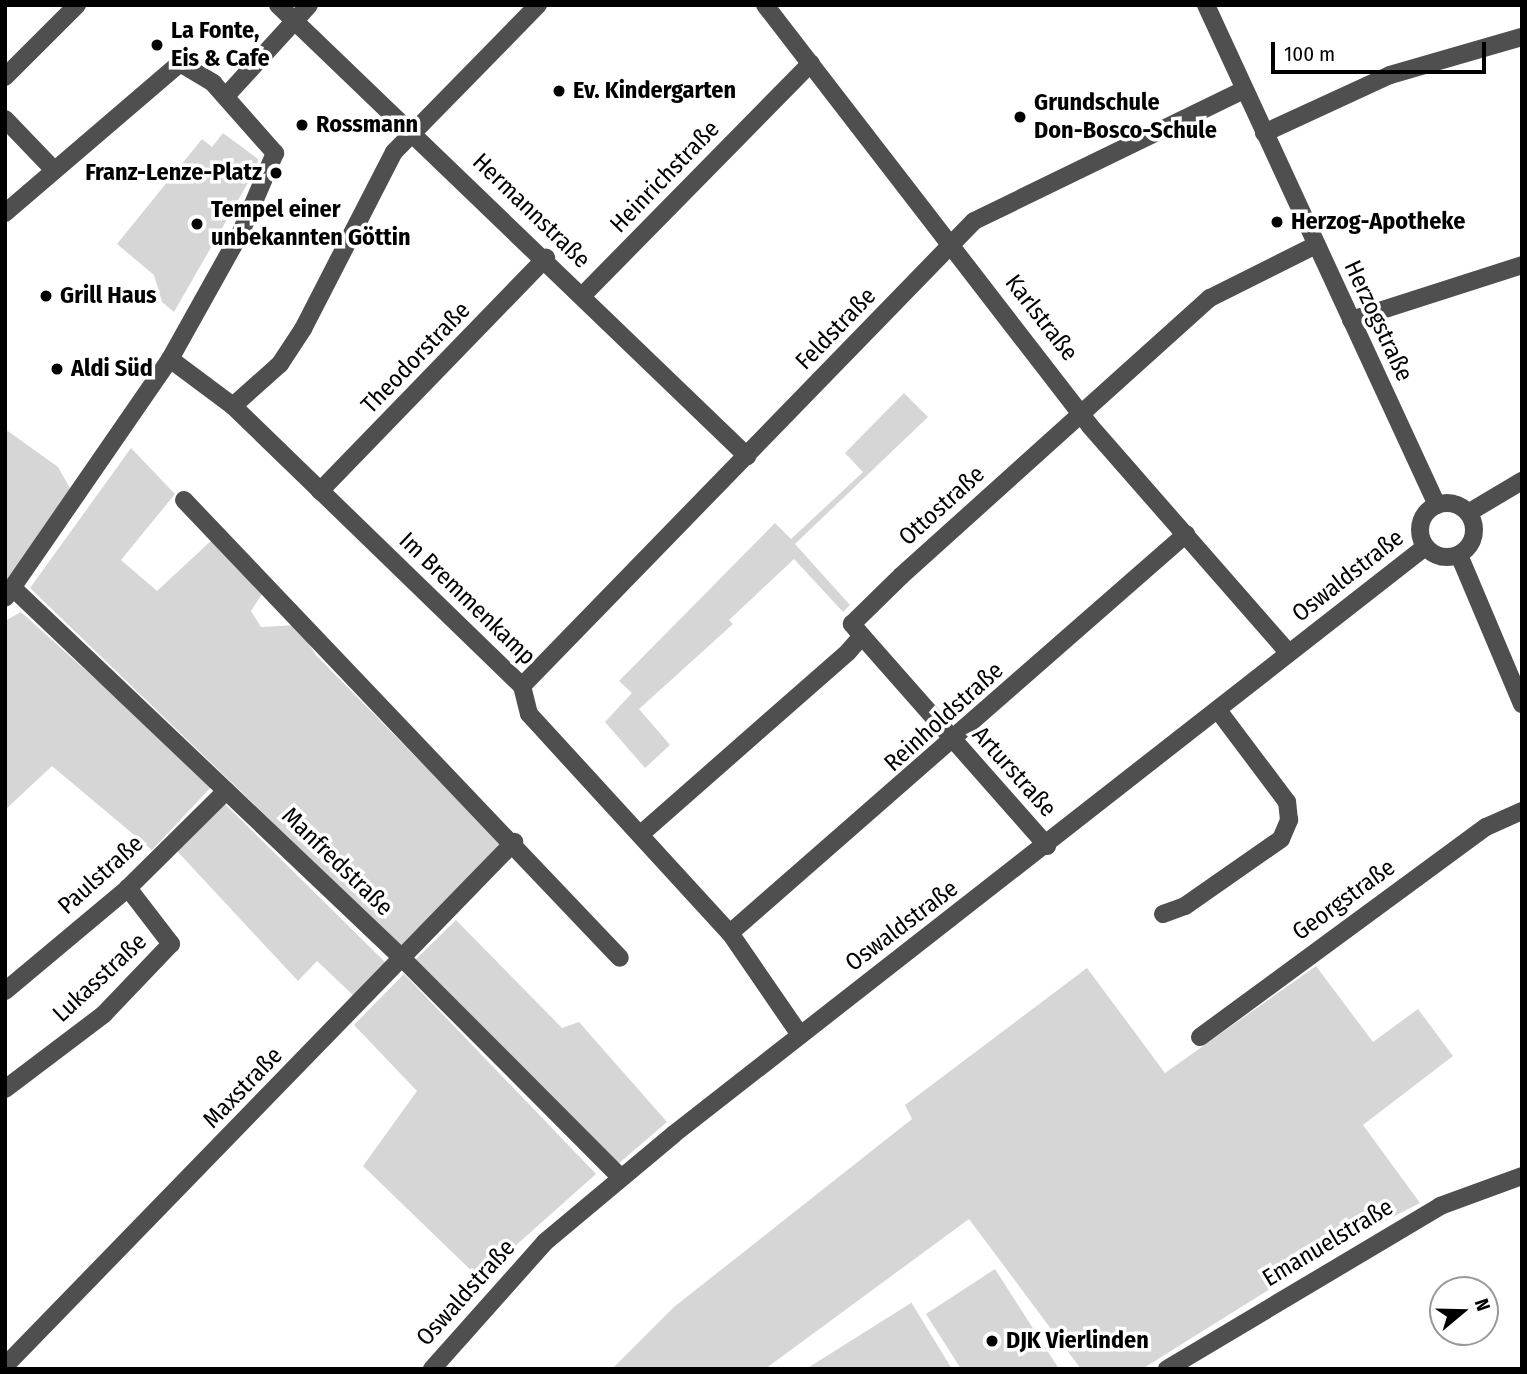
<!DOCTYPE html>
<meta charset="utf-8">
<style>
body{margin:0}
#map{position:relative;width:1527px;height:1374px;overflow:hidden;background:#fff;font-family:"Fira Sans Condensed",sans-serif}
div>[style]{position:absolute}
.green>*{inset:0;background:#d6d6d6}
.minor>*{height:18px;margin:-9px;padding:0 9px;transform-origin:9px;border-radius:9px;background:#4f4f4f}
.minor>.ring{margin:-9px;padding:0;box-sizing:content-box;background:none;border:18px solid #4f4f4f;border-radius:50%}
.dots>*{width:19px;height:19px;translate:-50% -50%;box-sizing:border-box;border:4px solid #fff;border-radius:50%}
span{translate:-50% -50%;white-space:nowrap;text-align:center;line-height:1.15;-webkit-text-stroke:7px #fff;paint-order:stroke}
.poi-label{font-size:24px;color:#000;font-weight:700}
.left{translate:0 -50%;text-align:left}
.right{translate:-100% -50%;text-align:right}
.street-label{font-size:24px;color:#000}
.frame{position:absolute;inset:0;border:7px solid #000;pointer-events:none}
.north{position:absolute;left:1429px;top:1276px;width:70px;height:70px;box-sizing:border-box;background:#fff;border:2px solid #999;border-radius:50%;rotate:71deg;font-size:19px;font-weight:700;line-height:28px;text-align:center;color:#000}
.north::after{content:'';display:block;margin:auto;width:24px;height:32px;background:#000;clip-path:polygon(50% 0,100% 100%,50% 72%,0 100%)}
.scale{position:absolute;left:1271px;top:42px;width:215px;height:32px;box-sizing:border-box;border:4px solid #000;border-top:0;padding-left:9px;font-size:21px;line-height:24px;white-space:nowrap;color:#000;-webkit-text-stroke:5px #fff;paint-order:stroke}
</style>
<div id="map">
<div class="green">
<i style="clip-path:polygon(223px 133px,258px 159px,257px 167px,174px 312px,162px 302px,154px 275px,117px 244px,202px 139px,212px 147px)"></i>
<i style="clip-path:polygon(904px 393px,928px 417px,795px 544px,850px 605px,843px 612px,794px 559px,729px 620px,733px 624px,639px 709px,670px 745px,645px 768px,605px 722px,632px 693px,619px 681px,775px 523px,791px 539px,863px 472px,845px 453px)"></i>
<i style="clip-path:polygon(5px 429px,58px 467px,71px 490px,5px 584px)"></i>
<i style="clip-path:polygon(131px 448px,175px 494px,121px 560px,157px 591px,213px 539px,264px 591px,251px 611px,261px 627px,296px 625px,316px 655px,500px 843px,403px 948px,30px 588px)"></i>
<i style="clip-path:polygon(21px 612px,213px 785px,152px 850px,52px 766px,5px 810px,5px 621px)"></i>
<i style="clip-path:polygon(225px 804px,386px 963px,356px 998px,317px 961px,298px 981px,177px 851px)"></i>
<i style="clip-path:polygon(456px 920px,562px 1028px,579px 1022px,667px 1122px,618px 1164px,414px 961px)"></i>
<i style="clip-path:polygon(1316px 966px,1373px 1042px,1418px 1009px,1453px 1056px,1363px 1125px,1420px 1203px,1353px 1237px,1142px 1369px,1081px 1369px,969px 1219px,765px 1369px,612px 1369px,674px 1307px,912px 1119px,905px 1105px,1087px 968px,1165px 1073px)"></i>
<i style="clip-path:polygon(404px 974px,596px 1174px,479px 1278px,363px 1166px,417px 1091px,354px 1025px)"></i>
<i style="clip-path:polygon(995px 1269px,1059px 1369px,961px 1369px,926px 1314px)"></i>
<i style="clip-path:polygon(911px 1302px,952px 1369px,806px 1369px,911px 1303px)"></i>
</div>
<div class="minor">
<i style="left:278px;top:5px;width:651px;rotate:43.88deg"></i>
<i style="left:765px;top:5px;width:532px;rotate:52.33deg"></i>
<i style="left:1090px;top:426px;width:300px;rotate:48.8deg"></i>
<i style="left:1206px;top:5px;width:551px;rotate:65.2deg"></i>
<i style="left:5px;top:77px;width:102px;rotate:-45deg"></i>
<i style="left:226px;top:96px;width:123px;rotate:-47.6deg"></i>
<i style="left:5px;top:119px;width:71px;rotate:46.1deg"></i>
<i style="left:1264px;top:133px;width:139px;rotate:-24.7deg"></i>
<i style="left:1390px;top:75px;width:137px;rotate:-16.1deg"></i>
<i style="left:5px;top:213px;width:230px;rotate:-40.6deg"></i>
<i style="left:180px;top:63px;width:39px;rotate:31deg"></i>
<i style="left:213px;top:83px;width:94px;rotate:48.5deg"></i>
<i style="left:275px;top:153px;width:86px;rotate:113.3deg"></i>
<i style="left:241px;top:232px;width:145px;rotate:119.2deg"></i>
<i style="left:170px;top:359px;width:290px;rotate:124.6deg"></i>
<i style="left:583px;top:295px;width:325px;rotate:-45.5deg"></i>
<i style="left:1351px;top:320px;width:180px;rotate:-17.8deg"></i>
<i style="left:170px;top:359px;width:79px;rotate:36.7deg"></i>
<i style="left:233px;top:406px;width:402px;rotate:44.1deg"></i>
<i style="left:522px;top:686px;width:29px;rotate:76deg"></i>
<i style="left:529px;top:714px;width:297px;rotate:47.5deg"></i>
<i style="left:730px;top:933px;width:124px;rotate:55.5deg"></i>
<i style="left:233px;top:406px;width:63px;rotate:-41.8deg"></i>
<i style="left:280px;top:364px;width:42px;rotate:-56.7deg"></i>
<i style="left:303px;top:329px;width:199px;rotate:-62.8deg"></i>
<i style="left:394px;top:152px;width:206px;rotate:-45.6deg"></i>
<i style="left:320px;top:491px;width:325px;rotate:-45.9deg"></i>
<i style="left:184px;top:500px;width:632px;rotate:46.41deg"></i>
<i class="ring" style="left:1420px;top:503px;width:36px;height:36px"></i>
<i style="left:1468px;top:513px;width:63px;rotate:-30.7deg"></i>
<i style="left:1459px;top:555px;width:162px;rotate:67.1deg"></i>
<i style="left:13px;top:588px;width:538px;rotate:43.57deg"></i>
<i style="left:403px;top:959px;width:309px;rotate:45.1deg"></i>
<i style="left:862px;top:636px;width:280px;rotate:48.6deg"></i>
<i style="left:522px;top:686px;width:648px;rotate:-45.81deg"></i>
<i style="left:974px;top:221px;width:300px;rotate:-25.9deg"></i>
<i style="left:642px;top:833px;width:274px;rotate:-41.3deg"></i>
<i style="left:848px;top:652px;width:21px;rotate:-49deg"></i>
<i style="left:862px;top:636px;width:16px;rotate:-130deg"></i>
<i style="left:852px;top:624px;width:69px;rotate:-44.4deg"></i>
<i style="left:901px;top:576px;width:416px;rotate:-42deg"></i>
<i style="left:1210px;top:298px;width:119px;rotate:-26.6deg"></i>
<i style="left:1163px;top:914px;width:23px;rotate:-20deg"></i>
<i style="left:1185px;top:906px;width:117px;rotate:-34.9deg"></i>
<i style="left:1281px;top:839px;width:21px;rotate:-67deg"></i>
<i style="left:1289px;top:820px;width:18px;rotate:-96deg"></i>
<i style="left:1287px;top:802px;width:115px;rotate:-126.9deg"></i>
<i style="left:730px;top:933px;width:606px;rotate:-41.19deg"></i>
<i style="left:5px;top:991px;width:160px;rotate:-39.9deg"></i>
<i style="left:128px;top:888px;width:138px;rotate:-44.7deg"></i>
<i style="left:1200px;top:1037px;width:355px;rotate:-36.3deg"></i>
<i style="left:1486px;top:827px;width:39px;rotate:-24deg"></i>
<i style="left:5px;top:1089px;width:124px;rotate:-37.1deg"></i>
<i style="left:104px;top:1014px;width:97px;rotate:-46.3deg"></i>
<i style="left:171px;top:944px;width:71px;rotate:-127.5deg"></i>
<i style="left:5px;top:1366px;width:731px;rotate:-45.83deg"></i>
<i style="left:432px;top:1369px;width:170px;rotate:-48.3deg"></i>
<i style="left:545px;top:1242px;width:168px;rotate:-39.9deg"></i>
<i style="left:674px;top:1134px;width:953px;rotate:-38.01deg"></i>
<i style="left:1167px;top:1369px;width:318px;rotate:-30.8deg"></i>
<i style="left:1440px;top:1206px;width:87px;rotate:-20.1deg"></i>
</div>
<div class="dots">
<i style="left:157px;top:45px;background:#000"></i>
<i style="left:559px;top:91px;background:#000"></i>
<i style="left:1020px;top:117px;background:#000"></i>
<i style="left:302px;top:125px;background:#000"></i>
<i style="left:276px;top:173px;background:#000"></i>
<i style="left:1277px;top:222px;background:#000"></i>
<i style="left:197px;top:224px;background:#000"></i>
<i style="left:46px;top:296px;background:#000"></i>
<i style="left:57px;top:369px;background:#000"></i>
<i style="left:992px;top:1341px;background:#000"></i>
</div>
<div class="poi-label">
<span class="left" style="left:171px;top:45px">La Fonte,<br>Eis &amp; Cafe</span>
<span class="left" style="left:573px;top:91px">Ev. Kindergarten</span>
<span class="left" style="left:1034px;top:117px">Grundschule<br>Don-Bosco-Schule</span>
<span class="left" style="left:316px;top:125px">Rossmann</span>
<span class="right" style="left:262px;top:173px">Franz-Lenze-Platz</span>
<span class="left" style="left:211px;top:224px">Tempel einer<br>unbekannten Göttin</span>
<span class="left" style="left:1291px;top:222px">Herzog-Apotheke</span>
<span class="left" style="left:60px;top:296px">Grill Haus</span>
<span class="left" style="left:71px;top:369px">Aldi Süd</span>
<span class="left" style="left:1006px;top:1341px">DJK Vierlinden</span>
</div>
<div class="street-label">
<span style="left:665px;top:177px;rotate:-46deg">Heinrichstraße</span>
<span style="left:531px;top:211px;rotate:44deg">Hermannstraße</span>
<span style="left:1041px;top:318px;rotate:52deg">Karlstraße</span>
<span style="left:1378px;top:321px;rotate:65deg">Herzogstraße</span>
<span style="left:836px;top:329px;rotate:-46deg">Feldstraße</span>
<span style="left:416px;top:358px;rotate:-46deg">Theodorstraße</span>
<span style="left:942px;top:506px;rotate:-42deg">Ottostraße</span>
<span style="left:1348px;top:576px;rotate:-38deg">Oswaldstraße</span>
<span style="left:467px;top:599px;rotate:44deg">Im Bremmenkamp</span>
<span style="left:944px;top:717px;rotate:-42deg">Reinholdstraße</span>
<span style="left:1014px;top:772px;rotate:48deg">Arturstraße</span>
<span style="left:337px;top:862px;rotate:44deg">Manfredstraße</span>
<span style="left:101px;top:875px;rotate:-42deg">Paulstraße</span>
<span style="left:1344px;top:900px;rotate:-36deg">Georgstraße</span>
<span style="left:902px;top:926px;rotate:-37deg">Oswaldstraße</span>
<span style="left:100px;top:978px;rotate:-43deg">Lukasstraße</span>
<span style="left:243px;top:1088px;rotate:-46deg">Maxstraße</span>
<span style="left:1328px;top:1243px;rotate:-31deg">Emanuelstraße</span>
<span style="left:466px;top:1293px;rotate:-48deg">Oswaldstraße</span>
</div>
<div class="frame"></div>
<div class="north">N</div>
<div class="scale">100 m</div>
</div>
